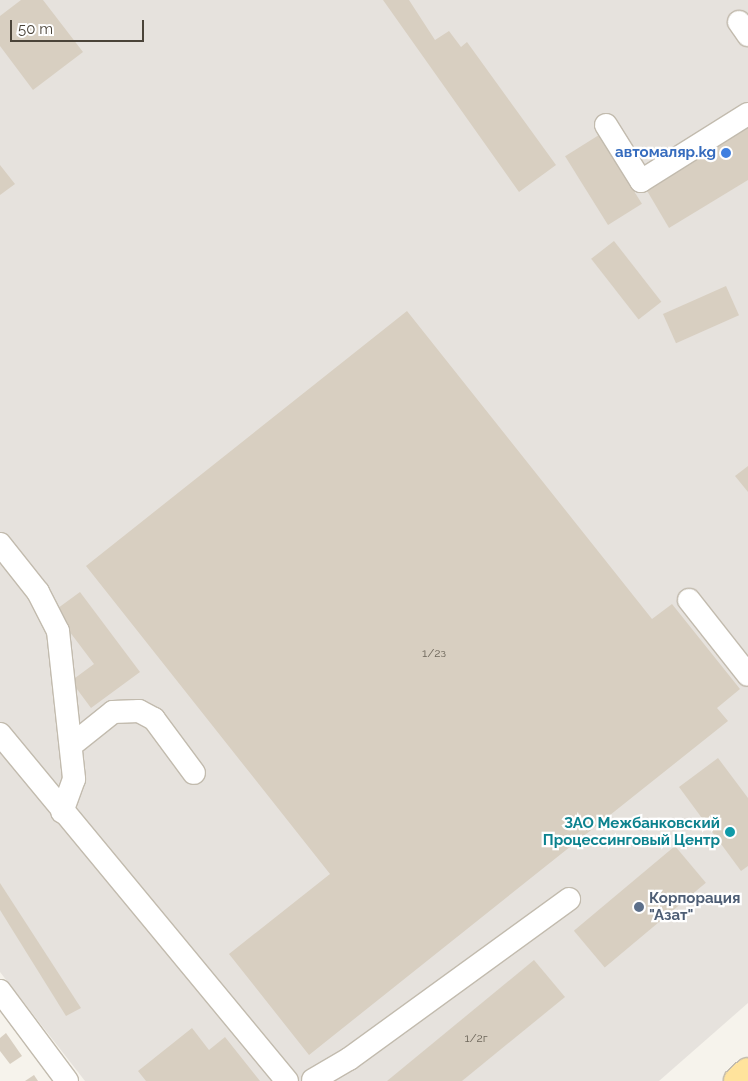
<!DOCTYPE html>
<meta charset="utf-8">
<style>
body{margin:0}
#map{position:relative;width:748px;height:1081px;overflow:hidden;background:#f6f3ec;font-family:Raleway,sans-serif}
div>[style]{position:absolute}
.industrial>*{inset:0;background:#e6e2dd}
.building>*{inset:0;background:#d8cfc1;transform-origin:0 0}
.roads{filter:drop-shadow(1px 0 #c2bbae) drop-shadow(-1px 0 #c2bbae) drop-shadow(0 1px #c2bbae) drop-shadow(0 -1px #c2bbae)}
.minor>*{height:22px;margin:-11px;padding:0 11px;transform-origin:11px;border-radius:11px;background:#fff}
.major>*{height:28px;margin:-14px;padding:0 14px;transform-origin:14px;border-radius:14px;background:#ffe39c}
.dots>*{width:14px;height:14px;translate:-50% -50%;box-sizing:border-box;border:2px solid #fff;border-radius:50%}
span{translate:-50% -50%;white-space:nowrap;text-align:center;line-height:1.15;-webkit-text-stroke:4.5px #fff;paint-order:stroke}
.number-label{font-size:12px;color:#6e675b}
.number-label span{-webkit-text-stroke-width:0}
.shop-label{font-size:15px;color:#366cbe;font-weight:700}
.right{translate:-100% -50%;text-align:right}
.culture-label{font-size:15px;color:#0d838f;font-weight:700}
.service-label{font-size:15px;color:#4e5e75;font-weight:700}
.left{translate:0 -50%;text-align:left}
.scale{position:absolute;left:10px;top:20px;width:134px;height:22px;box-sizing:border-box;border:2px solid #4b4439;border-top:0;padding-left:6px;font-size:15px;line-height:18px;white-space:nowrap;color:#4b4439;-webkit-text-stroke:4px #fff;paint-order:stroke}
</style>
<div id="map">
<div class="industrial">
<i style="clip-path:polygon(0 0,748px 0,748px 1003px,659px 1081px,85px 1081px,0 972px)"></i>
</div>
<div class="building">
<i style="clip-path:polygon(21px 0,43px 0,83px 52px,33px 90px,0 46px,0 16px)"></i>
<i style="clip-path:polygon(383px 0,409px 0,435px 40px,449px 31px,461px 47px,467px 42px,556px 165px,519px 192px)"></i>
<i style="clip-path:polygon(748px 127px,748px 180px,669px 228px,646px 189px)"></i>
<i style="left:599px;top:135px;width:81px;height:40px;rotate:58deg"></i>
<i style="clip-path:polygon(0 165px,15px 184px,0 195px)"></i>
<i style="left:614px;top:241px;width:77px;height:29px;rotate:52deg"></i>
<i style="left:726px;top:286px;width:32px;height:69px;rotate:66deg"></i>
<i style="clip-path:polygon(407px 311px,652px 619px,672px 604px,740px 689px,717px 708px,728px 721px,309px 1055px,229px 954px,330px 874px,86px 566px)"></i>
<i style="clip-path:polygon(748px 466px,748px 492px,735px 476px)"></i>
<i style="clip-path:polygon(80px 592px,140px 672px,91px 708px,71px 681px,94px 664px,54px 611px)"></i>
<i style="clip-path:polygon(718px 758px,748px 798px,748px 866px,741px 871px,679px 787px)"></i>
<i style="left:675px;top:846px;width:48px;height:132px;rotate:50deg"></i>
<i style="clip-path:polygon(0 883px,81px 1008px,66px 1016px,0 910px)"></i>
<i style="clip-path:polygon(534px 960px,565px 997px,462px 1081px,387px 1081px)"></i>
<i style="clip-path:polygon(192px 1028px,209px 1050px,225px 1037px,260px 1081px,146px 1081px,138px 1071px)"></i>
<i style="clip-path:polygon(6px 1033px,22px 1056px,10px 1064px,0 1051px,0 1038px)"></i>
<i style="clip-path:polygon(34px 1075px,38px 1081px,25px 1081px)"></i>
</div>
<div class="roads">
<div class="minor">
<i style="left:739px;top:22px;width:16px;rotate:55deg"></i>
<i style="left:606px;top:125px;width:66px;rotate:58deg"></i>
<i style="left:641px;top:181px;width:126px;rotate:-32.1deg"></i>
<i style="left:0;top:544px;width:61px;rotate:51.6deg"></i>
<i style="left:38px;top:592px;width:44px;rotate:62.9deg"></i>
<i style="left:58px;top:631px;width:149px;rotate:83.8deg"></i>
<i style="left:74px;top:779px;width:35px;rotate:110deg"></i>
<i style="left:689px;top:600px;width:95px;rotate:51.8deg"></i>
<i style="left:0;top:734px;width:450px;rotate:50.4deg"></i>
<i style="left:73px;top:744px;width:51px;rotate:-38.7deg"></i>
<i style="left:113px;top:712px;width:26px;rotate:-2deg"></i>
<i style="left:139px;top:711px;width:17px;rotate:28deg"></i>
<i style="left:154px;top:719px;width:67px;rotate:53.5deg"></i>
<i style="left:0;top:991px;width:112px;rotate:53.3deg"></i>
<i style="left:313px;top:1080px;width:42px;rotate:-30.3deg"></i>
<i style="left:349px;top:1059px;width:272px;rotate:-36deg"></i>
</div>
<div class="major">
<i style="left:738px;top:1081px;width:13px;rotate:-42deg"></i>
</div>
</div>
<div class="dots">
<i style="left:726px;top:153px;background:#3f7fe0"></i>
<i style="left:730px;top:832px;background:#0f9aa8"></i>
<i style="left:639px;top:907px;background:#5c6f8a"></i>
</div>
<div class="number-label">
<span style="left:434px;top:654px">1/2з</span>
<span style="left:476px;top:1039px">1/2г</span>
</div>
<div class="shop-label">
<span class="right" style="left:716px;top:153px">автомаляр.kg</span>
</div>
<div class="culture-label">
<span class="right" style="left:720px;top:832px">ЗАО Межбанковский<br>Процессинговый Центр</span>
</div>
<div class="service-label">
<span class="left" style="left:649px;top:907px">Корпорация<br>"Азат"</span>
</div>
<div class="scale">50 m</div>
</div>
